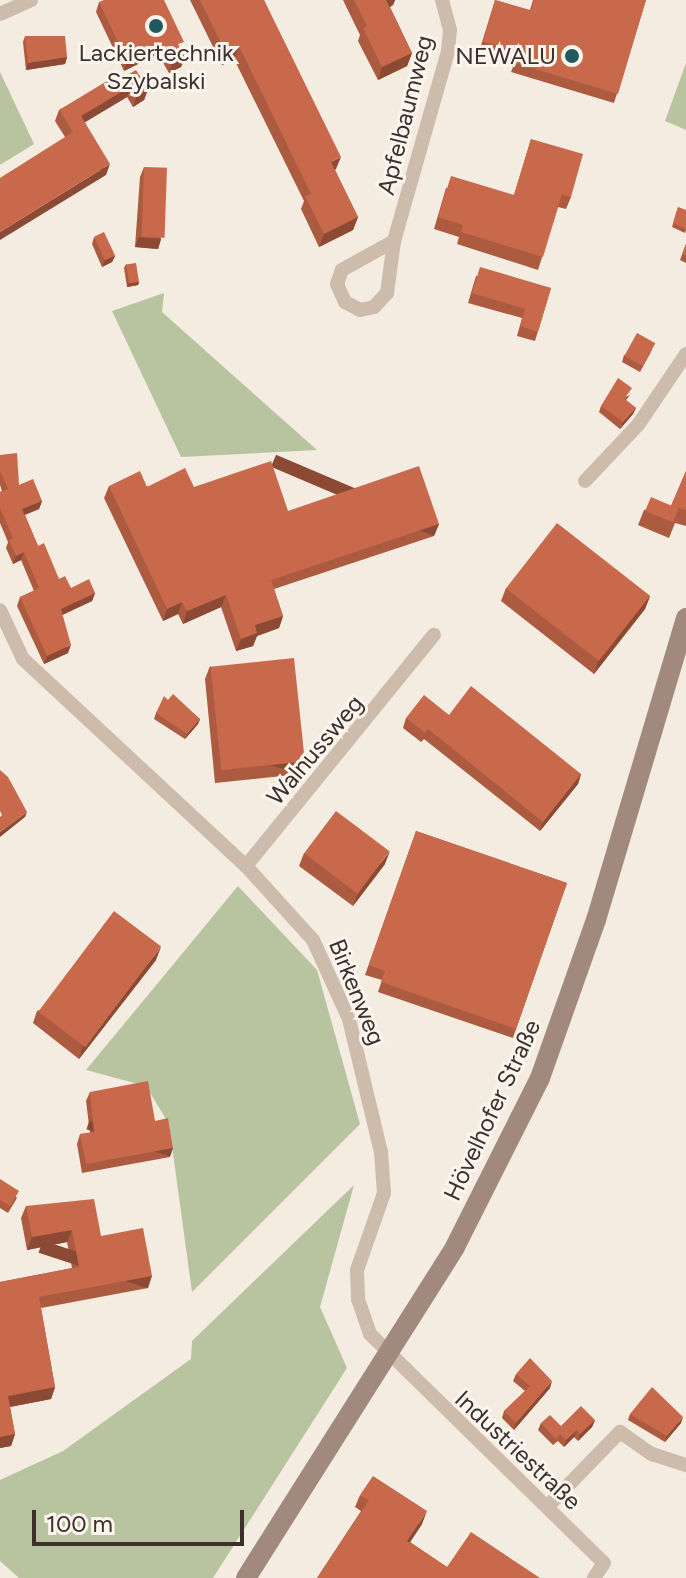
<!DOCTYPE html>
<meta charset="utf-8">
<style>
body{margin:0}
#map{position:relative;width:686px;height:1578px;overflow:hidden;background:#f4ebe1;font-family:Figtree,sans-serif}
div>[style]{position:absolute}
.green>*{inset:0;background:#b8c4a0}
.street>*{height:14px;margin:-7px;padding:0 7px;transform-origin:7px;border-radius:7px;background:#cdbbac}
.secondary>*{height:20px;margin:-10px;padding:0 10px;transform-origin:10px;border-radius:10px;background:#a18a7d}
.wall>*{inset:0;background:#ac5a40}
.shaded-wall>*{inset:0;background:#8c4a34;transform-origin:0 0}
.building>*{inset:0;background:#c8694b;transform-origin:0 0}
.dots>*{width:22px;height:22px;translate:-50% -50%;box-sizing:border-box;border:4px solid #fbf5ee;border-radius:50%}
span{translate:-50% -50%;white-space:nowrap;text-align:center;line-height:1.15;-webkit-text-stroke:6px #fbf5ee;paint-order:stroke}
.poi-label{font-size:24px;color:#3b302b}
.right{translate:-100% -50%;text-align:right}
.street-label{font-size:24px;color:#3b302b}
.scale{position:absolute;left:32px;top:1510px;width:212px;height:36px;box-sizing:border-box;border:4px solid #3b302b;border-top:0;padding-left:10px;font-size:24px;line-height:28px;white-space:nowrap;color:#3b302b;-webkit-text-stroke:6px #fbf5ee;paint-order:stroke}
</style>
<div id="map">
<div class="green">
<i style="clip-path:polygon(686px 63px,686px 130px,665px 121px)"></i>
<i style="clip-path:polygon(0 72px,34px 144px,0 165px)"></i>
<i style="clip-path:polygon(164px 293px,162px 312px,317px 450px,181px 457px,112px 311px)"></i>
<i style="clip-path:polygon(238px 886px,317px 970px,360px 1124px,192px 1292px,169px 1124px,146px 1086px,86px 1070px)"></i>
<i style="clip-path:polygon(354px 1185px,320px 1307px,347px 1368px,213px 1578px,19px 1578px,0 1561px,0 1480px,63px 1451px,191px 1359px,192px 1341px)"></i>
</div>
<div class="street">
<i style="left:0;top:14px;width:34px;rotate:-24deg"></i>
<i style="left:394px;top:241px;width:60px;rotate:150.9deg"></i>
<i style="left:342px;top:270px;width:15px;rotate:110deg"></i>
<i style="left:337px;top:284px;width:20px;rotate:66deg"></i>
<i style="left:345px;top:302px;width:17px;rotate:28deg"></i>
<i style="left:360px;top:310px;width:14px;rotate:-12deg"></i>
<i style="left:374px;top:307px;width:19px;rotate:-47deg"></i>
<i style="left:387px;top:293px;width:52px;rotate:-82.3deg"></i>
<i style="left:394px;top:241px;width:197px;rotate:-74.1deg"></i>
<i style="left:448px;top:52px;width:22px;rotate:-85deg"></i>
<i style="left:450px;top:30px;width:31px;rotate:-105deg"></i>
<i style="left:585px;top:481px;width:77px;rotate:-46.6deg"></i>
<i style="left:638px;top:425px;width:86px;rotate:-55.9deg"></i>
<i style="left:0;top:610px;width:54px;rotate:64.9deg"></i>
<i style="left:23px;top:659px;width:304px;rotate:42.9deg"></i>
<i style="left:246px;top:866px;width:100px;rotate:47.8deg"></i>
<i style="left:313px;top:940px;width:87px;rotate:65.5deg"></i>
<i style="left:349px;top:1019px;width:137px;rotate:76.5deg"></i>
<i style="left:381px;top:1152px;width:41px;rotate:85.8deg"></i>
<i style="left:384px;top:1193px;width:82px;rotate:109.3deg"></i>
<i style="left:357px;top:1270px;width:29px;rotate:88deg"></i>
<i style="left:358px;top:1299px;width:37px;rotate:71deg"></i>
<i style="left:370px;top:1334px;width:327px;rotate:44.4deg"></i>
<i style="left:604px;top:1563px;width:18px;rotate:124deg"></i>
<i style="left:246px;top:866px;width:298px;rotate:-50.9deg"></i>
<i style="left:547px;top:1507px;width:105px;rotate:-45.8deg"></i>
<i style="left:620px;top:1432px;width:39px;rotate:35deg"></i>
<i style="left:652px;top:1454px;width:36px;rotate:18deg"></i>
</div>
<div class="secondary">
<i style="left:246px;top:1578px;width:391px;rotate:-57.7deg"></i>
<i style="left:455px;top:1247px;width:189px;rotate:-63.3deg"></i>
<i style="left:540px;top:1078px;width:168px;rotate:-70.5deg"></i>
<i style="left:596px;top:920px;width:315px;rotate:-73.4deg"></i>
</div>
<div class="wall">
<i style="clip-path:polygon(190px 0,264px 0,336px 169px,335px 170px,358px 217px,353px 230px,319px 247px,301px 209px,304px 201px,234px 59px,222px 65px)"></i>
<i style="clip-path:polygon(343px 0,395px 0,393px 5px,390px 7px,412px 53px,407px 66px,378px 80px,358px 41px,360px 35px)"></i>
<i style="clip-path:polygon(495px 0,530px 10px,533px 0,646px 0,614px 103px,511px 72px,515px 62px,479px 52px)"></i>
<i style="clip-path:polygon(99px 2px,181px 50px,185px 58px,181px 67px,169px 73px,158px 54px,124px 71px,96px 12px)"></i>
<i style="clip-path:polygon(25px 36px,67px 57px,65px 64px,26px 70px,23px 42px)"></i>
<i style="clip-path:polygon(115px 82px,148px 89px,144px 100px,133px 107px,127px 97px,85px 122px,106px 175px,65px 137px,55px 121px,59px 110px)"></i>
<i style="clip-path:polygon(531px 139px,571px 197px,566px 209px,558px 207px,538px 270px,457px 244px,459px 237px,434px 229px,446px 188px,514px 195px)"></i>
<i style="clip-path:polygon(144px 167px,161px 239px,158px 249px,135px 247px,140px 177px)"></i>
<i style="clip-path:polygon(678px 207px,686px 230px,685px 233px,672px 227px)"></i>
<i style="clip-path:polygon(94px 237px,115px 256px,112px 262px,102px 267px,92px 244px)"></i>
<i style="clip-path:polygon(686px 244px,686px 263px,680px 260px)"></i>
<i style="clip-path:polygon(126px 264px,139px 282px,138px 285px,127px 287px,124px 268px)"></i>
<i style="clip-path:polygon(476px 276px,551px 288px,535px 341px,517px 336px,522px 318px,468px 303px)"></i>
<i style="clip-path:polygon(652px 350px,640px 372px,622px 362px,624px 355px)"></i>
<i style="clip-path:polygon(630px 395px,626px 400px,636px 408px,633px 414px,620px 429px,599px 412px,601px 406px)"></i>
<i style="clip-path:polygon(0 455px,19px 485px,42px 501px,39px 509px,25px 515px,38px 546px,59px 579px,71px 588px,95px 593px,92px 601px,62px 615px,68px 653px,44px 664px,17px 606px,20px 597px,34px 591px,21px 560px,13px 564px,6px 548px,8px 542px,0 523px,0 492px,2px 491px,0 485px)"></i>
<i style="clip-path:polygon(686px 471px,686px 526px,675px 523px,669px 538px,638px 525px,644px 510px,671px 506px)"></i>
<i style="clip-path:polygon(109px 486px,194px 487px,288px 511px,439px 524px,434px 536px,274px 589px,283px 616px,279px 628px,257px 636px,253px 646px,236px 651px,221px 607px,183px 624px,178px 614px,163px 621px,104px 498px)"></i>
<i style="clip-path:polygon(506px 588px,650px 596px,645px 609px,594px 674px,501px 601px)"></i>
<i style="clip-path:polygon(210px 666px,301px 774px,215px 783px,205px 679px)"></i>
<i style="clip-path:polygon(168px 700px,200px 719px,198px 724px,185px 739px,154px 719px,156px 713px)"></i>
<i style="clip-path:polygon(449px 715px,581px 774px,578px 784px,540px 831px,424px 739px,421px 742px,403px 728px,406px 718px)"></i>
<i style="clip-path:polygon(416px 831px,567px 883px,513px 1038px,378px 992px,382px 980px,365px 975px)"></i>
<i style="clip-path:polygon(304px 853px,385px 864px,353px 906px,299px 866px)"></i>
<i style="clip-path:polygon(156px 960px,79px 1059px,33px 1023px,37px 1011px)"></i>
<i style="clip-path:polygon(90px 1092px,155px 1121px,170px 1157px,82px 1173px,77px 1144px,80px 1134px,90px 1133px,86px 1101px)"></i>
<i style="clip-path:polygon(0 1179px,17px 1198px,8px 1213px,0 1208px)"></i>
<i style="clip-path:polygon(26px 1206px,101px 1236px,148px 1288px,41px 1308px,55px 1387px,51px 1399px,10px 1407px,15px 1434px,11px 1446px,0 1448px,0 1282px,72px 1268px,67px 1242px,27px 1250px,21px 1218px)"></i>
<i style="clip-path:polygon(516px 1374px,550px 1388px,514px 1430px,502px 1418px,504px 1411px,525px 1391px,513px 1381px)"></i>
<i style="clip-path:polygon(630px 1414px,681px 1423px,665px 1442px,628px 1420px)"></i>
<i style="clip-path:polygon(595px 1420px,592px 1427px,578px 1441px,574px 1437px,564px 1447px,558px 1441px,553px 1445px,538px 1430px,541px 1423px,561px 1426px)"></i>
<i style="clip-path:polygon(360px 1495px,422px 1524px,410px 1542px,447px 1567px,317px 1578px,361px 1511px,355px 1507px)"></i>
</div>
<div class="shaded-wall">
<i style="clip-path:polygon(385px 0,395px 0,393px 5px,381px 12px)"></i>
<i style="clip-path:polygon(162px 44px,158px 54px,124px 71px,127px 61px)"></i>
<i style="clip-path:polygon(239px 46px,234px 59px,222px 65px,226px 53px)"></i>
<i style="clip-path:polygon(412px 53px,407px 66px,378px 80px,382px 67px)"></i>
<i style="clip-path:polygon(67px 57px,65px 64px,26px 70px,28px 63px)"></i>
<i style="clip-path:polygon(185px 58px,181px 67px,169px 73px,172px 63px)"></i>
<i style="clip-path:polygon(131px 86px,127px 97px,77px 127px,81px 116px)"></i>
<i style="clip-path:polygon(148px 89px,144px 100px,133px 107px,137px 95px)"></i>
<i style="clip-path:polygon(341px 157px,336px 169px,326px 174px,331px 162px)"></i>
<i style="clip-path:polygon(110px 164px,106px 175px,0 240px,0 232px)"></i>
<i style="clip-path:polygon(358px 217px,353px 230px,319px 247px,324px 234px)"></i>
<i style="clip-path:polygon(139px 237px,161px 239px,158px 249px,135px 247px)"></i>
<i style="clip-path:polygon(115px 256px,112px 262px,102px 267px,105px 260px)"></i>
<i style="clip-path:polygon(139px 282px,138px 285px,127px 287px,129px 283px)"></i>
<i style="clip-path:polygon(636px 408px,633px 414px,620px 429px,623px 422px)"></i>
<i style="clip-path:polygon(42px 501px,39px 509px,19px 517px,22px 509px)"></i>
<i style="left:439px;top:524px;width:13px;height:177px;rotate:113deg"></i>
<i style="clip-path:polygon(24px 552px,21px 560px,13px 564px,16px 556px)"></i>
<i style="clip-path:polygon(95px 593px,92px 601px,58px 617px,61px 609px)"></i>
<i style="clip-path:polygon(226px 595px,221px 607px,183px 624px,187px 611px)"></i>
<i style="clip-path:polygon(650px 596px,645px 609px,594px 674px,598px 661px)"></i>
<i style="clip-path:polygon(182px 602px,178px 614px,163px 621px,167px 609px)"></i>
<i style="clip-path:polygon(283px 616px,279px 628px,257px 636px,253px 646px,236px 651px,241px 639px,255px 625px)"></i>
<i style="clip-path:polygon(71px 645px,68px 653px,44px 664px,47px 656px)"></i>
<i style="clip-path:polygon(200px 719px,198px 724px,185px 739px,187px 734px)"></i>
<i style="left:305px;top:761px;width:14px;height:85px;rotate:107deg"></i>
<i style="clip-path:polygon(581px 774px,578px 784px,540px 831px,543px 822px)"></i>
<i style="clip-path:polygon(27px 812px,25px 817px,0 837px,0 832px)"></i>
<i style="clip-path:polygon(390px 851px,385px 864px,353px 906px,358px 893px)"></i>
<i style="clip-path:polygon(161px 947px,156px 960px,79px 1059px,83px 1046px)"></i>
<i style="left:173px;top:1148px;width:9px;height:88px;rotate:108deg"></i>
<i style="clip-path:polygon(72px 1230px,67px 1242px,27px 1250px,32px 1237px)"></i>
<i style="left:152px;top:1276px;width:13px;height:115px;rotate:108deg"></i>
<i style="clip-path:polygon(552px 1381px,550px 1388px,514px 1430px,516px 1423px)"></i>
<i style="clip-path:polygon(55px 1387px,51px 1399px,4px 1408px,8px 1396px)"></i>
<i style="clip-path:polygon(683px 1417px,681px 1423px,665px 1442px,667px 1436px)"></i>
<i style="clip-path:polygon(595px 1420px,592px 1427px,578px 1441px,580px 1434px)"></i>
<i style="clip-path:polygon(577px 1430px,574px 1437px,564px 1447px,566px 1440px)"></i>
<i style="clip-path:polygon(15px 1434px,11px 1446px,0 1448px,0 1437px)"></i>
<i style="clip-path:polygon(427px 1511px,422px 1524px,403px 1553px,407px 1541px)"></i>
</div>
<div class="building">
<i style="clip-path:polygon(104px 0,164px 0,184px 42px,178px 44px,185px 58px,172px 63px,162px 44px,127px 61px,99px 2px)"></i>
<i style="clip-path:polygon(200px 0,264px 0,341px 157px,331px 162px,358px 217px,324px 234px,305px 196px,311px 194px,239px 46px,226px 53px)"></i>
<i style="clip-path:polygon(354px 0,386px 0,412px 53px,382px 67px,363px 28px,367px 26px)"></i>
<i style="clip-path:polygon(495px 0,531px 11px,534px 0,646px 0,618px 94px,515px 63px,518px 52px,483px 42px)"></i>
<i style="clip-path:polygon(25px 36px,65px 36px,67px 57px,28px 63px)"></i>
<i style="clip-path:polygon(136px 70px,148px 89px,137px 95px,131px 86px,81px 116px,110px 164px,0 232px,0 178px,73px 132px,59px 110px,112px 78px,115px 82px)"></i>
<i style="clip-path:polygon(531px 139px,583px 154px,571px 197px,562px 194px,543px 257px,461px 232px,463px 225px,438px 217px,451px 176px,514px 195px)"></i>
<i style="left:144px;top:167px;width:23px;height:70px;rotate:2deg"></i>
<i style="clip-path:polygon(678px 207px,686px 210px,686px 229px,673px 223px)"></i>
<i style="left:104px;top:232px;width:26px;height:11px;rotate:65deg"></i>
<i style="clip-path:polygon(686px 244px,686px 256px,682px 254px)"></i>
<i style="left:136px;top:263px;width:19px;height:10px;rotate:81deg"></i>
<i style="clip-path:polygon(480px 267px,551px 288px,538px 332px,520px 326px,525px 309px,472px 293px)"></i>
<i style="left:637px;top:333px;width:21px;height:26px;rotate:29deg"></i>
<i style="clip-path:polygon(618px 378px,632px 388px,624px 399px,636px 408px,623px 422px,601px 406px)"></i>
<i style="clip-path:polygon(17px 453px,19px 485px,33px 479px,42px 501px,22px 509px,38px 546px,44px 543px,59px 579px,65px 576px,71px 588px,89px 579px,95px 593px,61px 609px,71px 645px,47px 656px,20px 597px,39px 588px,24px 552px,16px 556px,9px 540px,13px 538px,0 508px,0 492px,8px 489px,0 471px,0 455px)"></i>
<i style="clip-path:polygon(271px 461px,288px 511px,419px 466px,439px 524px,271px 580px,283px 616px,255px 625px,257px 633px,241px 639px,226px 595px,187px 611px,182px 602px,167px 609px,109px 486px,140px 471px,147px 487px,185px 468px,194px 487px)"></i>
<i style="clip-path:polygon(686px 471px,686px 510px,671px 506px)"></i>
<i style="left:651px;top:497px;width:30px;height:15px;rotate:23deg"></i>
<i style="left:557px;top:523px;width:118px;height:83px;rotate:38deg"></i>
<i style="left:294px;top:658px;width:104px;height:84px;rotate:84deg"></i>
<i style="clip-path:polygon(471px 686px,581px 774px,543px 822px,428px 729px,425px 733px,406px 718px,424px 695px,449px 715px)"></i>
<i style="clip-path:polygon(173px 694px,200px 719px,187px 734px,156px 713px,164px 696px,168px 700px)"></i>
<i style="clip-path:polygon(0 770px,8px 777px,27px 812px,0 832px,0 817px,2px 815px,0 811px)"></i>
<i style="left:336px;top:811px;width:67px;height:53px;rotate:37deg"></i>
<i style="clip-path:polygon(416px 831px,567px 883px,516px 1029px,381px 982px,385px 971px,369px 965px)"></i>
<i style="left:114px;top:911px;width:59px;height:126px;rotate:37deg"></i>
<i style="clip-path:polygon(148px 1081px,155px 1121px,168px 1118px,173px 1148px,86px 1164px,80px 1134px,94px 1132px,90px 1092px)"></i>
<i style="clip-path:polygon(0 1179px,19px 1191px,10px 1206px,0 1200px)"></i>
<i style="clip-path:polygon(94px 1199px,101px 1236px,143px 1228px,152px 1276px,39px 1297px,55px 1387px,8px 1396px,15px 1434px,0 1437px,0 1282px,79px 1267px,72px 1230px,32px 1237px,26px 1206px)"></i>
<i style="clip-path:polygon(530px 1358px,552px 1381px,516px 1423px,504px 1411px,530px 1386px,516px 1374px)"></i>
<i style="clip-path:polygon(652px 1387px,683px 1417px,667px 1436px,630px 1414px)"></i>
<i style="clip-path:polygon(581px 1406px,595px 1420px,580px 1434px,577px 1430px,566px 1440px,560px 1434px,556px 1439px,541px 1423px,550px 1415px,561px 1426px)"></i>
<i style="clip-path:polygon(373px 1476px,427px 1511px,407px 1541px,447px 1567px,471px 1532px,540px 1578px,317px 1578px,369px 1500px,360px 1495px)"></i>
</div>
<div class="dots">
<i style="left:156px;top:26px;background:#1f5a5e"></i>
<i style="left:572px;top:56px;background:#1f5a5e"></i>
</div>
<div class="poi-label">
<span style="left:156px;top:67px">Lackiertechnik<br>Szybalski</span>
<span class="right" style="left:556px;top:56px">NEWALU</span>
</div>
<div class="street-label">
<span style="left:405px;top:115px;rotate:-76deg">Apfelbaumweg</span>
<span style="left:315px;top:750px;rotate:-50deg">Walnussweg</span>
<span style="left:357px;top:992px;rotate:68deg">Birkenweg</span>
<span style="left:492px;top:1110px;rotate:-65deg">Hövelhofer Straße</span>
<span style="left:518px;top:1450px;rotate:43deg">Industriestraße</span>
</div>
<div class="scale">100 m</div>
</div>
